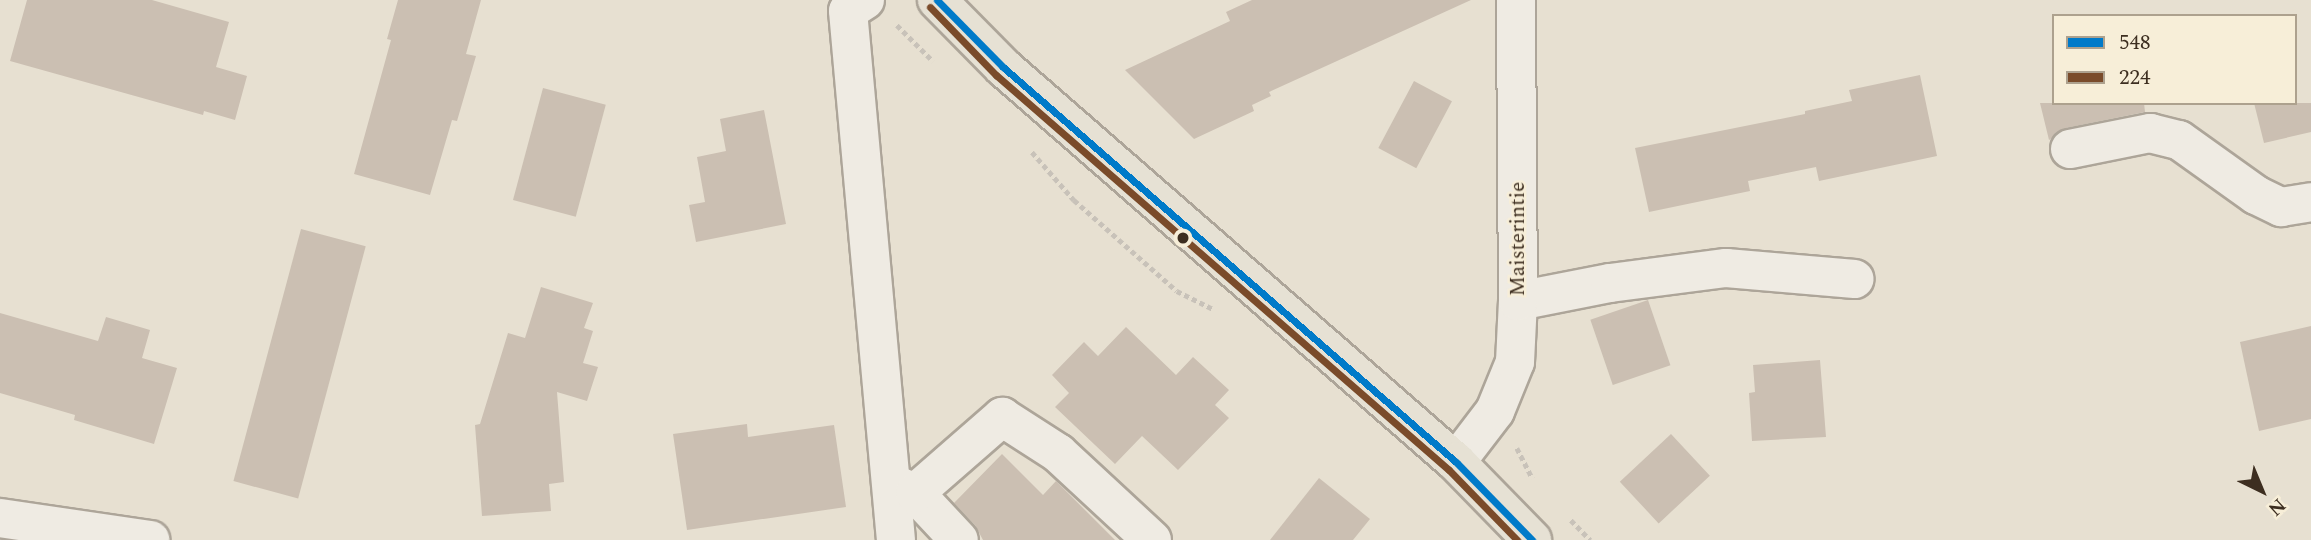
<!DOCTYPE html>
<style>
body{margin:0}
#map{position:relative;width:2311px;height:540px;overflow:hidden;background:#e7e0d1;font-family:Spectral,serif}
div>[style]{position:absolute}
.building>*{inset:0;background:#cbbfb2;transform-origin:0 0}
.path>*{height:4.5px;margin-top:-2.25px;transform-origin:0;background:repeating-linear-gradient(90deg,#c8c2b9 0 5px,transparent 0 8.5px)}
.roads{filter:drop-shadow(2px 0 #ada599) drop-shadow(-2px 0 #ada599) drop-shadow(0 2px #ada599) drop-shadow(0 -2px #ada599)}
.minor>*{height:38px;margin:-19px;padding:0 19px;transform-origin:19px;border-radius:19px;background:#efebe3}
.major>*{height:38px;margin:-19px;padding:0 19px;transform-origin:19px;border-radius:19px;background:#e6e1d4}
.bus-1>*{height:7px;margin:-3.5px;padding:0 3.5px;transform-origin:3.5px;border-radius:3.5px;background:#007ac9}
.bus-2>*{height:7px;margin:-3.5px;padding:0 3.5px;transform-origin:3.5px;border-radius:3.5px;background:#7a4b2a}
.dots>*{width:19px;height:19px;translate:-50% -50%;box-sizing:border-box;border:4px solid #f7eed8;border-radius:50%}
span{translate:-50% -50%;white-space:nowrap;text-align:center;line-height:1.15;-webkit-text-stroke:5px #f7eed8;paint-order:stroke}
.street-label{font-size:21px;color:#3d2e20}
.legend{position:absolute;left:2052px;top:14px;width:245px;height:91px;box-sizing:border-box;background:#f7eed8;border:2px solid #ada18e;margin:0;padding:9px 12px;list-style:none;font-size:21px;color:#3d2e20}
.legend li{display:flex;align-items:center;gap:14px;height:35px}
.legend b{width:35px;border:2px solid #ada18e}
.north{position:absolute;left:2227px;top:456px;width:70px;height:70px;-webkit-text-stroke:5px #f7eed8;paint-order:stroke;rotate:137deg;font-size:19px;font-weight:700;line-height:28px;text-align:center;color:#3d2e20}
.north::after{content:'';display:block;margin:auto;width:24px;height:32px;background:#3d2e20;clip-path:polygon(50% 0,100% 100%,50% 72%,0 100%)}
</style>
<div id="map">
<div class="building">
<i style="clip-path:polygon(27px 0,152px 0,229px 22px,216px 67px,247px 76px,235px 120px,204px 111px,203px 115px,10px 61px)"></i>
<i style="clip-path:polygon(398px 0,481px 0,466px 54px,476px 56px,457px 121px,452px 120px,430px 195px,354px 174px,391px 40px,387px 39px)"></i>
<i style="clip-path:polygon(1252px 0,1471px 0,1269px 92px,1271px 96px,1252px 105px,1254px 111px,1194px 139px,1125px 70px,1230px 21px,1226px 12px)"></i>
<i style="clip-path:polygon(1920px 75px,1937px 156px,1819px 181px,1816px 167px,1748px 181px,1750px 191px,1649px 212px,1635px 148px,1805px 114px,1805px 111px,1852px 101px,1849px 90px)"></i>
<i style="left:1414px;top:81px;width:43px;height:76px;rotate:28deg"></i>
<i style="left:543px;top:88px;width:65px;height:116px;rotate:15deg"></i>
<i style="clip-path:polygon(2040px 103px,2144px 103px,2145px 112px,2066px 128px,2049px 140px)"></i>
<i style="clip-path:polygon(2254px 103px,2311px 103px,2311px 132px,2264px 143px)"></i>
<i style="clip-path:polygon(764px 110px,786px 224px,696px 242px,689px 205px,705px 202px,697px 157px,726px 151px,720px 119px)"></i>
<i style="left:301px;top:229px;width:67px;height:261px;rotate:15deg"></i>
<i style="clip-path:polygon(541px 287px,593px 303px,584px 328px,593px 331px,583px 363px,598px 367px,587px 401px,557px 392px,564px 482px,549px 484px,551px 511px,482px 516px,475px 425px,480px 424px,508px 333px,525px 338px)"></i>
<i style="left:1648px;top:300px;width:69px;height:61px;rotate:71deg"></i>
<i style="clip-path:polygon(0 313px,98px 341px,106px 317px,150px 330px,142px 358px,177px 368px,154px 444px,74px 420px,75px 415px,0 393px)"></i>
<i style="clip-path:polygon(2311px 326px,2311px 419px,2259px 431px,2240px 342px)"></i>
<i style="clip-path:polygon(1126px 327px,1176px 375px,1193px 357px,1229px 390px,1215px 405px,1229px 418px,1178px 470px,1142px 436px,1115px 464px,1055px 407px,1069px 393px,1052px 375px,1084px 342px,1098px 356px)"></i>
<i style="clip-path:polygon(1820px 360px,1826px 437px,1752px 441px,1749px 393px,1755px 392px,1753px 365px)"></i>
<i style="clip-path:polygon(747px 424px,748px 437px,834px 425px,846px 507px,687px 530px,673px 434px)"></i>
<i style="left:1671px;top:434px;width:57px;height:70px;rotate:47deg"></i>
<i style="clip-path:polygon(1002px 454px,1043px 495px,1056px 481px,1115px 540px,983px 540px,975px 525px,954px 503px)"></i>
<i style="clip-path:polygon(1319px 478px,1370px 519px,1353px 540px,1270px 540px)"></i>
</div>
<div class="path">
<i style="left:897px;top:25px;width:51px;rotate:45deg"></i>
<i style="left:1032px;top:152px;width:64px;rotate:48.8deg"></i>
<i style="left:1074px;top:200px;width:137px;rotate:41.5deg"></i>
<i style="left:1177px;top:291px;width:42px;rotate:26.6deg"></i>
<i style="left:1517px;top:448px;width:34px;rotate:63deg"></i>
<i style="left:1571px;top:520px;width:28px;rotate:46deg"></i>
</div>
<div class="roads">
<div class="minor">
<i style="left:865px;top:0;width:20px;rotate:147deg"></i>
<i style="left:848px;top:11px;width:531px;rotate:84.82deg"></i>
<i style="left:2070px;top:149px;width:82px;rotate:-11.3deg"></i>
<i style="left:2150px;top:133px;width:30px;rotate:14deg"></i>
<i style="left:2179px;top:140px;width:95px;rotate:35.5deg"></i>
<i style="left:2256px;top:195px;width:28px;rotate:26deg"></i>
<i style="left:2281px;top:207px;width:30px;rotate:-9deg"></i>
<i style="left:1518px;top:301px;width:94px;rotate:-11.1deg"></i>
<i style="left:1610px;top:283px;width:117px;rotate:-7.4deg"></i>
<i style="left:1726px;top:268px;width:129px;rotate:4.9deg"></i>
<i style="left:1456px;top:462px;width:64px;rotate:-52.6deg"></i>
<i style="left:1495px;top:411px;width:53px;rotate:-67.8deg"></i>
<i style="left:1515px;top:362px;width:61px;rotate:-87.2deg"></i>
<i style="left:1518px;top:301px;width:301px;rotate:-90.4deg"></i>
<i style="left:894px;top:484px;width:23px;rotate:23deg"></i>
<i style="left:915px;top:493px;width:64px;rotate:46.9deg"></i>
<i style="left:915px;top:493px;width:116px;rotate:-41.1deg"></i>
<i style="left:1002px;top:417px;width:67px;rotate:32.7deg"></i>
<i style="left:1058px;top:453px;width:128px;rotate:42.8deg"></i>
<i style="left:0;top:518px;width:152px;rotate:8.3deg"></i>
</div>
<div class="major">
<i style="left:937px;top:0;width:94px;rotate:45.4deg"></i>
<i style="left:1003px;top:67px;width:601px;rotate:41.09deg"></i>
<i style="left:1456px;top:462px;width:109px;rotate:45.7deg"></i>
</div>
</div>
<div class="bus-1">
<i style="left:937px;top:0;width:94px;rotate:45.4deg"></i>
<i style="left:1003px;top:67px;width:601px;rotate:41.09deg"></i>
<i style="left:1456px;top:462px;width:109px;rotate:45.7deg"></i>
</div>
<div class="bus-2">
<i style="left:930px;top:7px;width:95px;rotate:45.9deg"></i>
<i style="left:996px;top:75px;width:601px;rotate:41.09deg"></i>
<i style="left:1449px;top:470px;width:98px;rotate:45.8deg"></i>
</div>
<div class="dots">
<i style="left:1183px;top:238px;background:#3d2e20"></i>
</div>
<div class="street-label">
<span style="left:1518px;top:239px;rotate:-90deg">Maisterintie</span>
</div>
<ul class="legend">
<li><b style="height:9px;background:#007ac9"></b>548</li>
<li><b style="height:9px;background:#7a4b2a"></b>224</li>
</ul>
<div class="north">N</div>
</div>
